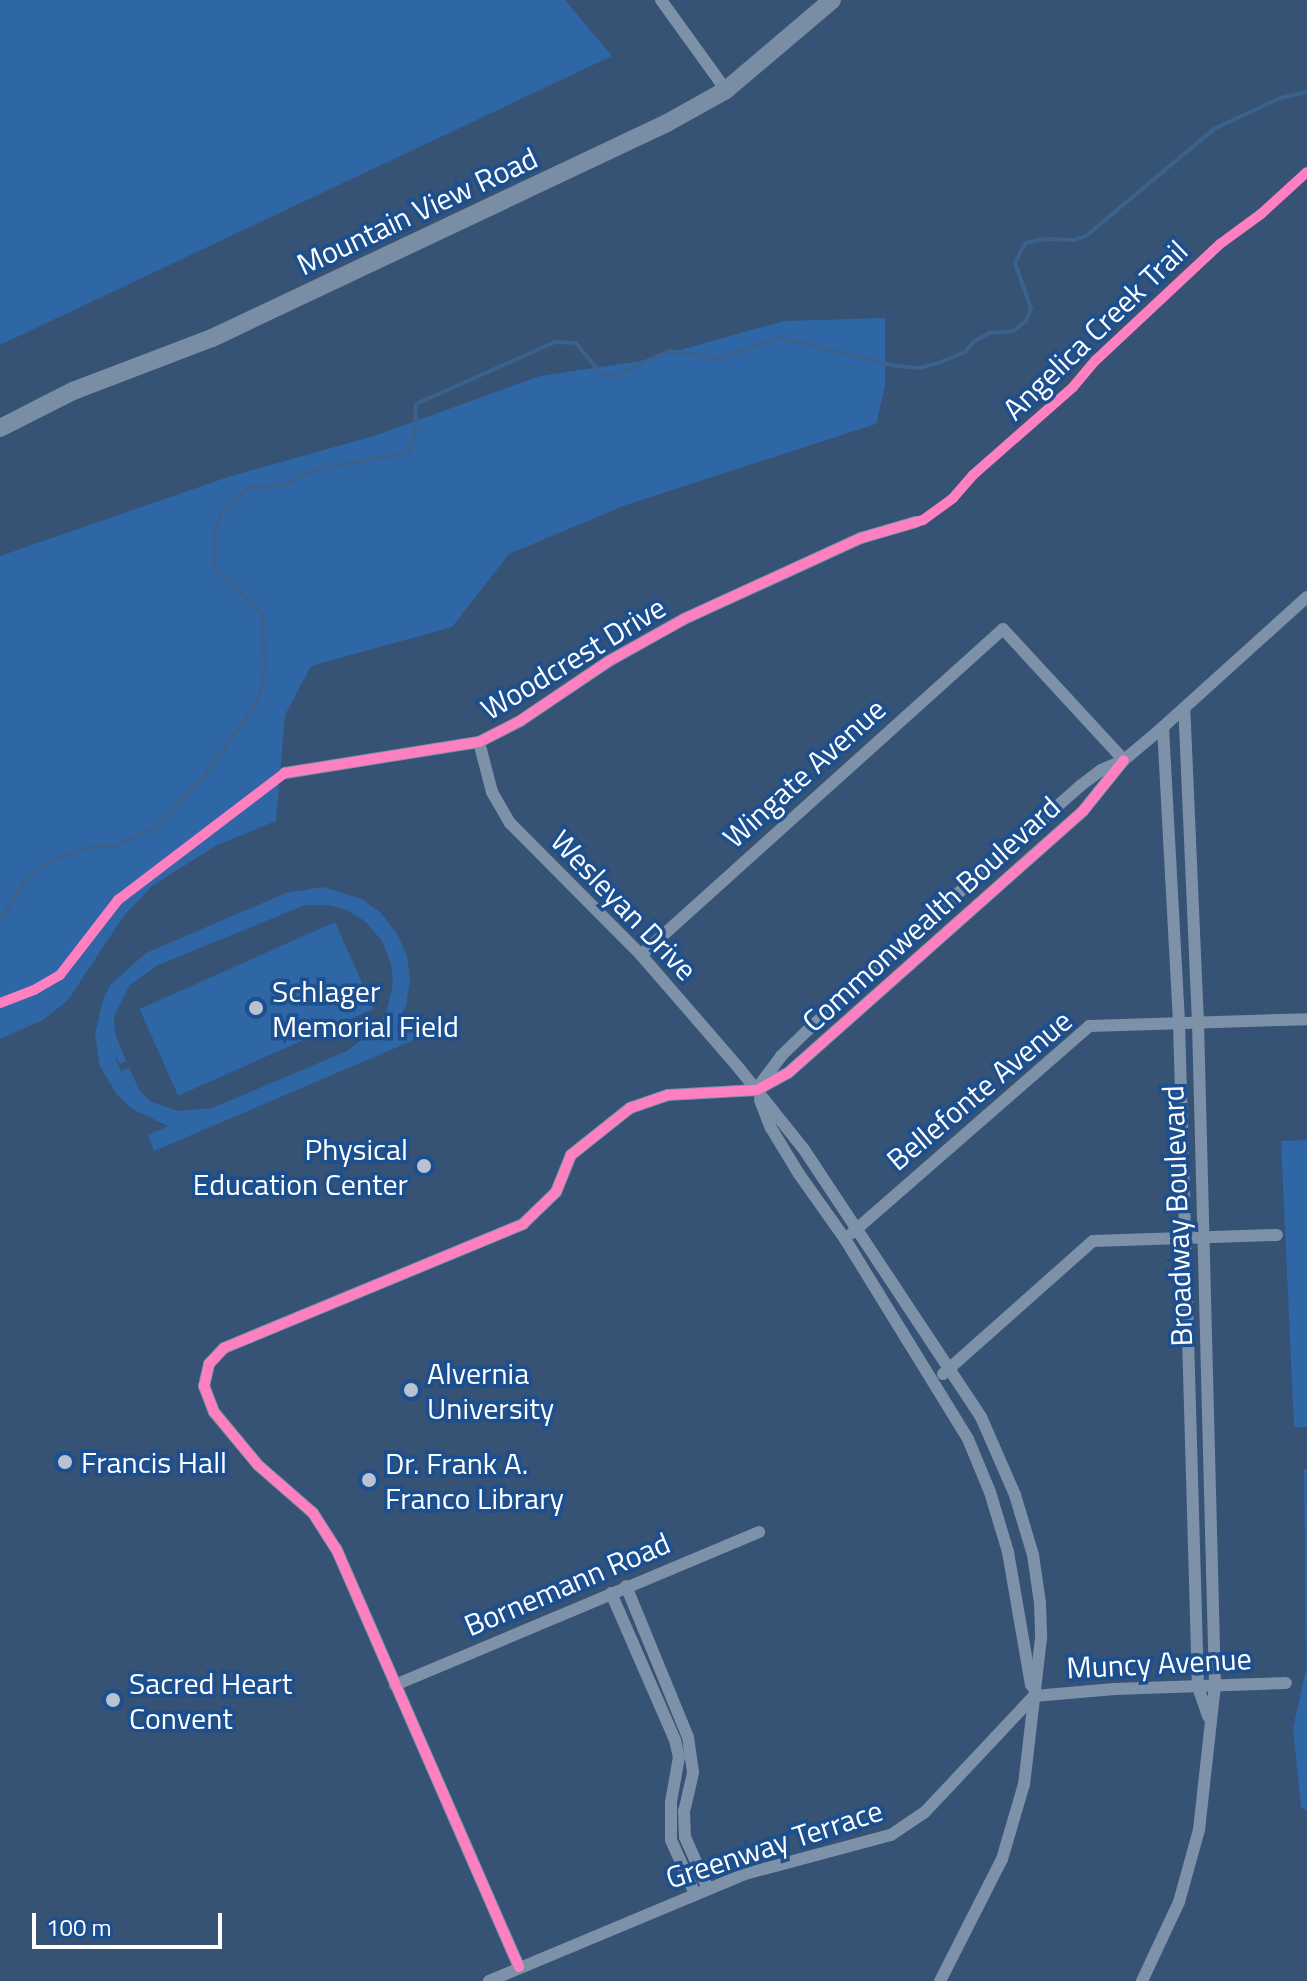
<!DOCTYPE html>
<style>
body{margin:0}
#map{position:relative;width:1307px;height:1981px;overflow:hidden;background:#365274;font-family:"Titillium Web",sans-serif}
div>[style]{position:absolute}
.green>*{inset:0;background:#2f66a5;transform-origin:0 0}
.stream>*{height:4px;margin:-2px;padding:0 2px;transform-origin:2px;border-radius:2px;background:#3b618d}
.street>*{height:12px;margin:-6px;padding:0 6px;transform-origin:6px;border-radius:6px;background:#7d92a8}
.secondary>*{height:18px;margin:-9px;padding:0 9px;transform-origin:9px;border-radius:9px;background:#798da4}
.cycleway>*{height:10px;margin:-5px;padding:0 5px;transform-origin:5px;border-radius:5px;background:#ff80c0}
.dots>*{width:22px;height:22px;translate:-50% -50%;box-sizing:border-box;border:4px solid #1b4f8f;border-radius:50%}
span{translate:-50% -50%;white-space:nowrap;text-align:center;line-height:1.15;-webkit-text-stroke:7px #1b4f8f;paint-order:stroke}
.street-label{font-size:30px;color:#fff}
.poi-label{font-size:30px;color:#fff}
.left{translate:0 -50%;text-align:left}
.right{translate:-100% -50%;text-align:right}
.scale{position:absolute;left:32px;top:1913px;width:190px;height:36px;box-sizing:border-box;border:4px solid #fff;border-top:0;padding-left:10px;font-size:24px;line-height:28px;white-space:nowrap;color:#fff;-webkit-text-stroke:6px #1b4f8f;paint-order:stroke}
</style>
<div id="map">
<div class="green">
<i style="clip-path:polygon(0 0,565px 0,612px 56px,0 345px)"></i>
<i style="clip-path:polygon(885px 318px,885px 387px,876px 424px,626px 505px,509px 554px,452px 627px,311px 666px,285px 715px,276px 821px,217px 845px,152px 886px,123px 917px,68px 1000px,43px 1020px,0 1039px,0 556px,228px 477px,377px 435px,540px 376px,641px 361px,784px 321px)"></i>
<i style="clip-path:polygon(evenodd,323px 887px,362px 899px,381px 913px,398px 935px,407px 956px,410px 980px,406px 1005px,396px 1029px,414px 1022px,421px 1037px,154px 1151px,148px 1135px,168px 1126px,132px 1109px,117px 1095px,100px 1066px,95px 1034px,103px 1000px,110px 985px,146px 953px,286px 893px,323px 887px,305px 905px,328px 905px,347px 910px,366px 922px,382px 941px,391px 963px,393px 983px,387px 1010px,378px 1027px,347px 1051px,212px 1108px,179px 1111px,151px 1102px,140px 1091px,129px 1068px,122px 1071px,123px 1076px,114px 1054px,120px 1064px,126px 1061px,115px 1033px,114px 1016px,130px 985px,156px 966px,305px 905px)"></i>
<i style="left:335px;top:922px;width:95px;height:214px;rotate:66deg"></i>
<i style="clip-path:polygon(1307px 1140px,1307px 1427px,1294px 1427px,1281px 1141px)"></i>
<i style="clip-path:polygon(1304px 1469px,1307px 1469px,1307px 1812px,1301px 1807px,1293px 1728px,1306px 1669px)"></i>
</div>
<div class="stream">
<i style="left:0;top:920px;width:45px;rotate:-56.7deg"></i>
<i style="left:25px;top:882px;width:31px;rotate:-42deg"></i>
<i style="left:48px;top:861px;width:50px;rotate:-17.4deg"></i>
<i style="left:96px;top:846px;width:19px"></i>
<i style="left:115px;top:846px;width:46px;rotate:-24.3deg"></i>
<i style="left:157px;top:827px;width:76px;rotate:-47.7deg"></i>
<i style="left:208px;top:771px;width:74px;rotate:-54.4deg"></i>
<i style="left:251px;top:711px;width:19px;rotate:-62deg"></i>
<i style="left:260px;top:694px;width:28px;rotate:-80deg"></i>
<i style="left:265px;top:666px;width:53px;rotate:-93.2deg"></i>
<i style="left:262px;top:613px;width:64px;rotate:-136.9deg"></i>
<i style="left:215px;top:569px;width:32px;rotate:-92deg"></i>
<i style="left:214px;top:537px;width:25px;rotate:-72deg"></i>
<i style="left:222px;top:513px;width:35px;rotate:-45deg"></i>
<i style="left:247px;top:488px;width:38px;rotate:-6deg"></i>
<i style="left:285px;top:484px;width:33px;rotate:-25deg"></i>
<i style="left:315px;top:470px;width:96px;rotate:-10.8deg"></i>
<i style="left:409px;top:452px;width:24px;rotate:-75deg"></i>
<i style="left:415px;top:429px;width:25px;rotate:-88deg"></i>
<i style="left:416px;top:404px;width:152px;rotate:-24deg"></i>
<i style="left:555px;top:342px;width:21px;rotate:3deg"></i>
<i style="left:576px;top:343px;width:41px;rotate:50.9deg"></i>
<i style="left:602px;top:375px;width:14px"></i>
<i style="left:616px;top:375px;width:58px;rotate:-24.4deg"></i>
<i style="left:669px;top:351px;width:51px;rotate:9.1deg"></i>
<i style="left:719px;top:359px;width:65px;rotate:-19deg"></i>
<i style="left:780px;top:338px;width:119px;rotate:13.6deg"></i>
<i style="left:896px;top:366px;width:24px;rotate:5deg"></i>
<i style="left:920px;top:368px;width:19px;rotate:-16deg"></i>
<i style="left:938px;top:363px;width:29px;rotate:-22deg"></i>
<i style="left:965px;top:352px;width:13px;rotate:-51deg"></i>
<i style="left:973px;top:342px;width:19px;rotate:-28deg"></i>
<i style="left:990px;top:333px;width:23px;rotate:-5deg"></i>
<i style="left:1013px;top:331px;width:16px;rotate:-38deg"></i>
<i style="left:1026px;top:321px;width:14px;rotate:-69deg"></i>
<i style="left:1031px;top:308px;width:48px;rotate:-109.6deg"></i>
<i style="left:1015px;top:263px;width:22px;rotate:-63deg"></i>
<i style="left:1025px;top:243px;width:21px;rotate:-11deg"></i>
<i style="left:1046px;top:239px;width:27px;rotate:2deg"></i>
<i style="left:1073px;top:240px;width:14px;rotate:-17deg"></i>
<i style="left:1086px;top:236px;width:167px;rotate:-39.9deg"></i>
<i style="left:1214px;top:129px;width:73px;rotate:-25.2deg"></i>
<i style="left:1280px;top:98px;width:28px;rotate:-13deg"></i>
</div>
<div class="street">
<i style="left:661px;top:0;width:111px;rotate:54.2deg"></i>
<i style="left:1163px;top:727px;width:296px;rotate:86.9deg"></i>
<i style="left:1179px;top:1023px;width:664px;rotate:88.36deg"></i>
<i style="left:1198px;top:1687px;width:31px;rotate:71deg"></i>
<i style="left:479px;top:742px;width:52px;rotate:75.4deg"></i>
<i style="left:492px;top:792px;width:36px;rotate:60deg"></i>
<i style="left:510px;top:823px;width:186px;rotate:45.2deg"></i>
<i style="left:641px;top:955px;width:148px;rotate:49.1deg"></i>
<i style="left:738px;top:1067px;width:104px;rotate:51.3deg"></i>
<i style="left:803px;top:1148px;width:323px;rotate:56.5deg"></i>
<i style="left:981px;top:1417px;width:85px;rotate:66.4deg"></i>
<i style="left:1015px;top:1495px;width:63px;rotate:73.3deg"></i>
<i style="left:1033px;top:1555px;width:49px;rotate:81.7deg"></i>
<i style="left:1040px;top:1603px;width:35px;rotate:88deg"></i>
<i style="left:1041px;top:1638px;width:147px;rotate:96.6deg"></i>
<i style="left:1024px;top:1784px;width:78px;rotate:106.3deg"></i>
<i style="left:1002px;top:1859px;width:137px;rotate:116.9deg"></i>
<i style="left:285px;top:773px;width:196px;rotate:-9.1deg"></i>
<i style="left:479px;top:742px;width:46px;rotate:-27.1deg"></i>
<i style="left:520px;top:721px;width:107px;rotate:-34deg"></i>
<i style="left:609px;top:661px;width:86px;rotate:-29.2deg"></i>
<i style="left:684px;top:619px;width:195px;rotate:-24.6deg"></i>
<i style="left:861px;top:538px;width:57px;rotate:-16.2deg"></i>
<i style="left:641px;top:955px;width:487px;rotate:-42deg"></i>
<i style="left:1003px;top:629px;width:178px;rotate:47.3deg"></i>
<i style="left:758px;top:1087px;width:39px;rotate:-53deg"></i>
<i style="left:781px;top:1056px;width:37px;rotate:-44deg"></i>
<i style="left:808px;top:1030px;width:178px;rotate:-42.5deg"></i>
<i style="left:939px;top:910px;width:188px;rotate:-41.3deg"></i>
<i style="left:1080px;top:786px;width:26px;rotate:-37deg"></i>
<i style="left:1101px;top:770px;width:25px;rotate:-23deg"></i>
<i style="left:1124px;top:760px;width:51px;rotate:-40.2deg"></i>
<i style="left:1163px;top:727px;width:194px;rotate:-42.1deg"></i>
<i style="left:760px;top:1100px;width:30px;rotate:69deg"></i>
<i style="left:771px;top:1128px;width:54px;rotate:58.7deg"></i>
<i style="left:799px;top:1174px;width:80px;rotate:54.7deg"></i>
<i style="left:845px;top:1239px;width:235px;rotate:58.4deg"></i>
<i style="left:968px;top:1439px;width:57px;rotate:67.5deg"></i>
<i style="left:990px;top:1492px;width:63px;rotate:73.3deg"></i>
<i style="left:1008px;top:1552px;width:135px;rotate:80.2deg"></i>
<i style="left:852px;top:1233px;width:315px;rotate:-41.1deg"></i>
<i style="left:1089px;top:1026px;width:218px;rotate:-1.8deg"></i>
<i style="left:943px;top:1374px;width:200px;rotate:-41.6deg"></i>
<i style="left:1093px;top:1241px;width:184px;rotate:-1.9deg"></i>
<i style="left:626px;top:1586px;width:163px;rotate:67.7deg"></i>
<i style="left:688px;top:1737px;width:36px;rotate:82deg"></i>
<i style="left:693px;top:1773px;width:39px;rotate:103deg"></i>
<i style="left:684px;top:1811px;width:26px;rotate:88deg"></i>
<i style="left:685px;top:1837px;width:57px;rotate:66.1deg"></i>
<i style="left:611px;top:1593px;width:160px;rotate:66.5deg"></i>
<i style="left:675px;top:1740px;width:17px;rotate:77deg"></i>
<i style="left:679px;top:1757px;width:46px;rotate:100.1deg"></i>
<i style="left:671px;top:1802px;width:38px;rotate:90deg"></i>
<i style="left:671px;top:1840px;width:59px;rotate:66deg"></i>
<i style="left:395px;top:1685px;width:395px;rotate:-22.8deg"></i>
<i style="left:1034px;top:1696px;width:81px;rotate:-4.9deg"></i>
<i style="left:1115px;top:1689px;width:171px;rotate:-2deg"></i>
<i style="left:519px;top:1967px;width:456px;rotate:-113.6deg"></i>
<i style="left:336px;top:1549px;width:43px;rotate:-122.6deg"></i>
<i style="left:313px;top:1513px;width:73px;rotate:-138.9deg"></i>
<i style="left:258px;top:1465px;width:69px;rotate:-129.7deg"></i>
<i style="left:214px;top:1412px;width:28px;rotate:-111deg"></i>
<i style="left:204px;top:1386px;width:23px;rotate:-77deg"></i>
<i style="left:209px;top:1364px;width:22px;rotate:-47deg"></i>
<i style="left:224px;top:1348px;width:324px;rotate:-22.5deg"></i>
<i style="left:523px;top:1224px;width:46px;rotate:-44.1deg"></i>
<i style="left:556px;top:1192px;width:40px;rotate:-68deg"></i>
<i style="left:571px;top:1155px;width:75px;rotate:-38.5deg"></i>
<i style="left:630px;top:1108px;width:40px;rotate:-18.9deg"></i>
<i style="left:668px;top:1095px;width:89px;rotate:-3.2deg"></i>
<i style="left:757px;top:1090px;width:35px;rotate:-29deg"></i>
<i style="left:788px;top:1073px;width:395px;rotate:-41.6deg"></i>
<i style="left:1083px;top:811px;width:65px;rotate:-51.2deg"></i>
<i style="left:489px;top:1981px;width:277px;rotate:-22.7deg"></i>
<i style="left:745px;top:1874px;width:151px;rotate:-15deg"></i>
<i style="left:891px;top:1835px;width:41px;rotate:-34.1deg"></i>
<i style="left:925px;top:1812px;width:159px;rotate:-46.8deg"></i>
<i style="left:1142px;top:1981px;width:87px;rotate:-64.9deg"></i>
<i style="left:1179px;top:1902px;width:75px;rotate:-74.5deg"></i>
<i style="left:1199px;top:1830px;width:145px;rotate:-83.7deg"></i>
<i style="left:1215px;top:1686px;width:663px;rotate:-91.47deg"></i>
<i style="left:1198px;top:1023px;width:315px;rotate:-92.5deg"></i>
</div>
<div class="secondary">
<i style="left:0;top:428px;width:82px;rotate:-26.9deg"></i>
<i style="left:73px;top:391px;width:149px;rotate:-20.9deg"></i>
<i style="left:212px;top:338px;width:503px;rotate:-25.29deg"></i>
<i style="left:667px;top:123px;width:68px;rotate:-29.2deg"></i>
<i style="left:726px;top:90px;width:139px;rotate:-40.3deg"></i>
</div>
<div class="cycleway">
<i style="left:0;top:1003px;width:36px;rotate:-21deg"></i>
<i style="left:34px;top:990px;width:30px;rotate:-30deg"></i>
<i style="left:60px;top:975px;width:95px;rotate:-52.3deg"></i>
<i style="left:118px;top:900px;width:210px;rotate:-37.3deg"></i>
<i style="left:285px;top:773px;width:196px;rotate:-9.1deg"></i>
<i style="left:479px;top:742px;width:46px;rotate:-27.1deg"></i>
<i style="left:520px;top:721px;width:107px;rotate:-34deg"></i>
<i style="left:609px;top:661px;width:86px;rotate:-29.2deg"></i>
<i style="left:684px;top:619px;width:195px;rotate:-24.6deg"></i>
<i style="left:861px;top:538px;width:65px;rotate:-16.2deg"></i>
<i style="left:923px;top:520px;width:37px;rotate:-36deg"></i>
<i style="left:953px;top:498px;width:30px;rotate:-49deg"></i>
<i style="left:973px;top:475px;width:133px;rotate:-41.3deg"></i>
<i style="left:1073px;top:387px;width:35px;rotate:-50deg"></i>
<i style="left:1096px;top:360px;width:170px;rotate:-43.1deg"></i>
<i style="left:1220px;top:244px;width:51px;rotate:-36.2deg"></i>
<i style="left:1261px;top:214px;width:62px;rotate:-42.4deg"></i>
<i style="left:519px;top:1967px;width:456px;rotate:-113.6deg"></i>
<i style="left:336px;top:1549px;width:43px;rotate:-122.6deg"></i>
<i style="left:313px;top:1513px;width:73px;rotate:-138.9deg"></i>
<i style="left:258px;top:1465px;width:69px;rotate:-129.7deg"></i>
<i style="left:214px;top:1412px;width:28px;rotate:-111deg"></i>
<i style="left:204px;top:1386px;width:23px;rotate:-77deg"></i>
<i style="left:209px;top:1364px;width:22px;rotate:-47deg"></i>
<i style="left:224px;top:1348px;width:324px;rotate:-22.5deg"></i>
<i style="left:523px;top:1224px;width:46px;rotate:-44.1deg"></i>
<i style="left:556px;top:1192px;width:40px;rotate:-68deg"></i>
<i style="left:571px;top:1155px;width:75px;rotate:-38.5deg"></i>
<i style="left:630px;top:1108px;width:40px;rotate:-18.9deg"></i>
<i style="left:668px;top:1095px;width:89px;rotate:-3.2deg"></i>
<i style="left:757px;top:1090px;width:35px;rotate:-29deg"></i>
<i style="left:788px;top:1073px;width:395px;rotate:-41.6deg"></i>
<i style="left:1083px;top:811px;width:65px;rotate:-51.2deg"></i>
</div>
<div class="dots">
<i style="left:256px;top:1008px;background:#b9c2ce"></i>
<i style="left:424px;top:1166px;background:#b9c2ce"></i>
<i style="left:411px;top:1390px;background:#b9c2ce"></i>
<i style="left:65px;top:1462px;background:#b9c2ce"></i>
<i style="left:369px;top:1480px;background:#b9c2ce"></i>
<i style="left:113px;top:1700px;background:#b9c2ce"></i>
</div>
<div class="street-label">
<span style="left:417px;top:211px;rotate:-25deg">Mountain View Road</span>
<span style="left:1095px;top:330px;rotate:-44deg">Angelica Creek Trail</span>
<span style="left:573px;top:658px;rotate:-31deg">Woodcrest Drive</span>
<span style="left:804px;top:773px;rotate:-42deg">Wingate Avenue</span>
<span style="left:624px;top:905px;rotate:46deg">Wesleyan Drive</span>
<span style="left:931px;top:914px;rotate:-42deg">Commonwealth Boulevard</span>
<span style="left:979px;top:1090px;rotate:-40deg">Bellefonte Avenue</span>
<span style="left:1177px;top:1216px;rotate:-92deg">Broadway Boulevard</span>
<span style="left:567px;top:1584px;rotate:-23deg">Bornemann Road</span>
<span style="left:1159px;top:1663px;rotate:-3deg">Muncy Avenue</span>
<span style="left:774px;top:1844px;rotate:-18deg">Greenway Terrace</span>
</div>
<div class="poi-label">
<span class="left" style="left:272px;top:1008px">Schlager<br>Memorial Field</span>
<span class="right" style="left:408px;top:1166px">Physical<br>Education Center</span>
<span class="left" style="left:427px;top:1390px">Alvernia<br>University</span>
<span class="left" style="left:81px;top:1462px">Francis Hall</span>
<span class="left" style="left:385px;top:1480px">Dr. Frank A.<br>Franco Library</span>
<span class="left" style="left:129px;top:1700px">Sacred Heart<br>Convent</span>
</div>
<div class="scale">100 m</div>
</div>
